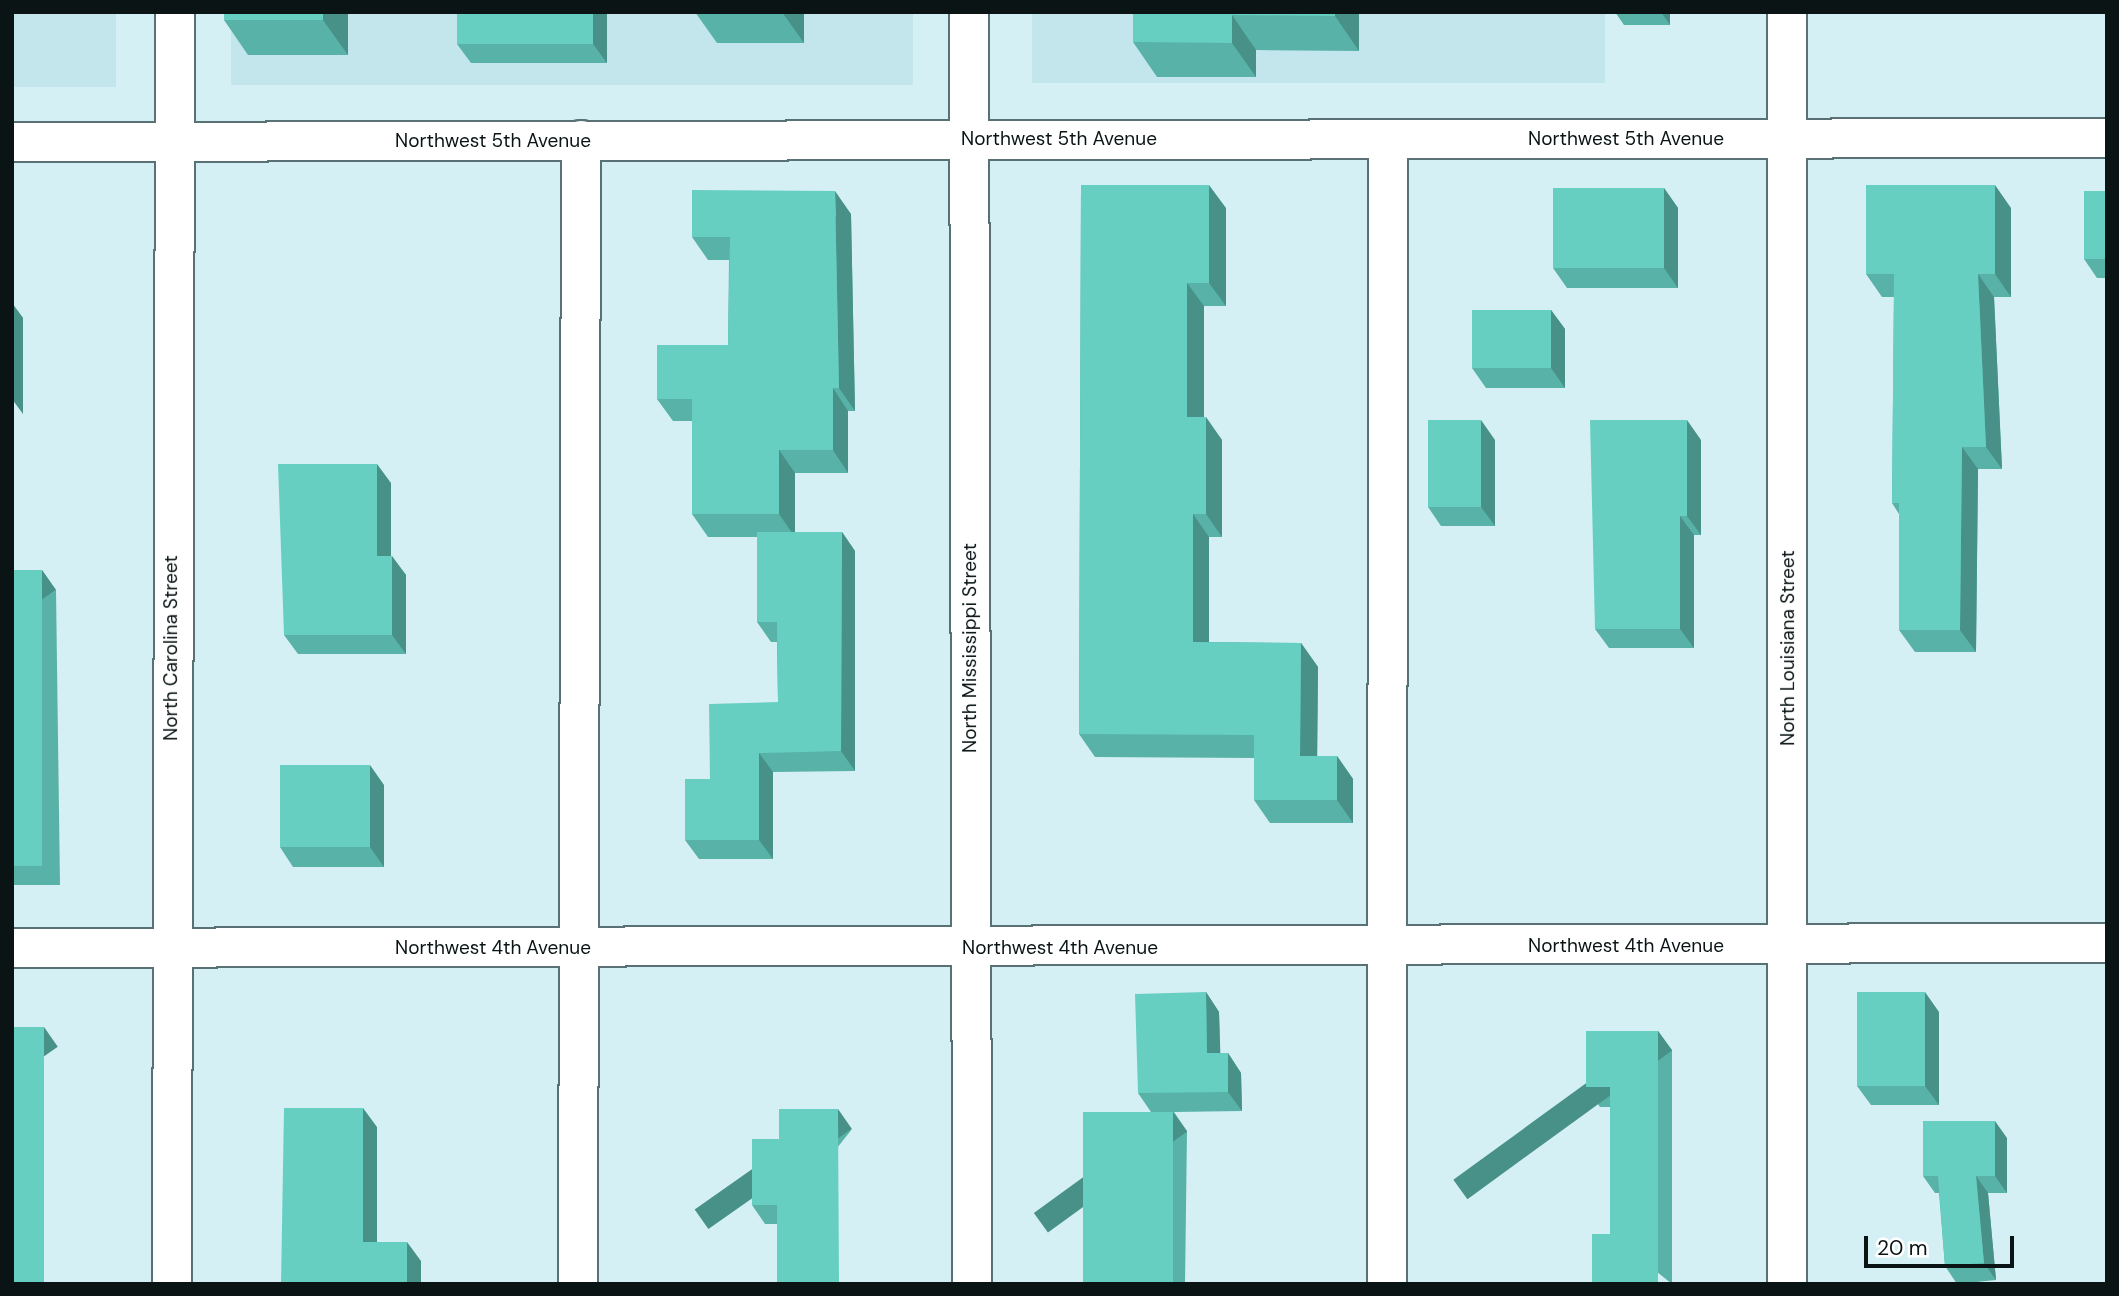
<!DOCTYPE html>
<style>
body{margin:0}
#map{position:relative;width:2119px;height:1296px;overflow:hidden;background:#d5f0f4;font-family:"DM Sans",sans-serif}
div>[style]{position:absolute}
.built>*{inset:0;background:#c2e6ec;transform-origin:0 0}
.roads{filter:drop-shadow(2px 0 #597175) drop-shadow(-2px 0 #597175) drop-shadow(0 2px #597175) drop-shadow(0 -2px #597175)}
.minor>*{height:38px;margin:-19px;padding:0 19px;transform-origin:19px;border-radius:19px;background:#fff}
.wall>*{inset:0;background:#58b2a7;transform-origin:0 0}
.shaded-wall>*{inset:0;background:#479188;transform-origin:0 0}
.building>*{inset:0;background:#66cfc2;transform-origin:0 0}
span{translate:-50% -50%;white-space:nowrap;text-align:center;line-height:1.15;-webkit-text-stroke:5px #fff;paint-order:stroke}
.street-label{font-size:19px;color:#0a1415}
.frame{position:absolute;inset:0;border:14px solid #0a1415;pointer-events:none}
.scale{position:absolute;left:1864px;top:1236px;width:150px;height:32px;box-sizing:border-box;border:4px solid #0a1415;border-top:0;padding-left:9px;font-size:21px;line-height:24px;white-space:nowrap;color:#0a1415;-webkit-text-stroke:5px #fff;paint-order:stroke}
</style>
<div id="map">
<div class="built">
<i style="left:12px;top:12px;width:104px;height:75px"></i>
<i style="left:231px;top:12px;width:682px;height:73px"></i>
<i style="left:1032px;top:12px;width:573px;height:71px"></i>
</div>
<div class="roads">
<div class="minor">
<i style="left:969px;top:12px;width:1272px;rotate:89.86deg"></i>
<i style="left:12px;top:142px;width:2095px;rotate:-0.11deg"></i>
<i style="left:12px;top:948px;width:2095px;rotate:-0.14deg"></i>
<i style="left:172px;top:1284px;width:1272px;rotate:-89.86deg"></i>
<i style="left:578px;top:1284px;width:1144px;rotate:-89.85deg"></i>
<i style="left:1387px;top:1284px;width:1145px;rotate:-89.95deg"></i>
<i style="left:1787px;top:1284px;width:1272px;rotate:-90deg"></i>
</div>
</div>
<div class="wall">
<i style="clip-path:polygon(224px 12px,348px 12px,348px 55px,248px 55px,224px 20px)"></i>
<i style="clip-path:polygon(457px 12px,606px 12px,607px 14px,607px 63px,471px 63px,457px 44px)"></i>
<i style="clip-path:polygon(695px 12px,804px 12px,804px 43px,717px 43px)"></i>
<i style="clip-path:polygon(1133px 12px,1359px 12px,1359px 51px,1256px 50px,1256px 77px,1157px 77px,1133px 42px)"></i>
<i style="clip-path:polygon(1615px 12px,1670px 12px,1670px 25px,1624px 25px)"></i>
<i style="clip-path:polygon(1081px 185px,1226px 208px,1226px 306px,1204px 306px,1204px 417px,1222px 440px,1222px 537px,1209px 537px,1209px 642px,1301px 643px,1318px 667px,1317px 756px,1337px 756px,1353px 779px,1353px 823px,1270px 823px,1254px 800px,1254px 758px,1095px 757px,1079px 734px)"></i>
<i style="clip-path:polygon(1664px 188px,1678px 208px,1678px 288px,1567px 288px,1553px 268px)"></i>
<i style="clip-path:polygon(2107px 191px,2107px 278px,2097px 278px,2084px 259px)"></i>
<i style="clip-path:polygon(2011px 208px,2011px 297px,1994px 297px,2002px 469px,1978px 469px,1976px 652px,1915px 652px,1899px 630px,1899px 514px,1892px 503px,1894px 297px,1882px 297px,1866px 274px)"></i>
<i style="clip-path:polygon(851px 214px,855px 411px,848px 411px,848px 473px,795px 473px,795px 532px,842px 532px,855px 551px,855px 771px,773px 772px,773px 859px,699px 859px,685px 840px,710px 779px,778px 702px,777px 642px,771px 642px,757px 622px,757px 537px,708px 537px,692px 514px,692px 421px,673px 421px,657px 399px,728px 345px,729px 260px,708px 260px,692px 237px)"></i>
<i style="left:12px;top:303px;width:19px;height:111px;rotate:54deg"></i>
<i style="clip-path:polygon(1551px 310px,1565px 329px,1565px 388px,1486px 388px,1472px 368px)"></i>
<i style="clip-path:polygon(1495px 440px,1495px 526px,1441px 526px,1428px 507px)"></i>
<i style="clip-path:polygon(1701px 440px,1701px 535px,1694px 535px,1694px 648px,1609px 648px,1595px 629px)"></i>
<i style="clip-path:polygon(391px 483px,391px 556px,406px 575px,406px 654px,298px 654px,284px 635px)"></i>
<i style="clip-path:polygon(12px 570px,42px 570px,56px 590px,60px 885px,12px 885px)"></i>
<i style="clip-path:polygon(384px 785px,384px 867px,293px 867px,280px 847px)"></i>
<i style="clip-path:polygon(1206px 992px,1219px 1012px,1220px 1053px,1228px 1053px,1241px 1073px,1242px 1111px,1174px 1112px,1187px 1131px,1185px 1284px,1083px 1284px,1151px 1112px,1138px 1093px)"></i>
<i style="clip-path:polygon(1939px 1012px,1939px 1105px,1871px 1105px,1857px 1086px)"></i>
<i style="clip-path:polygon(1658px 1031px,1672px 1050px,1672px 1284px,1610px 1234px,1610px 1107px,1600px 1107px,1586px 1087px)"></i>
<i style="clip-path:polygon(852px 1129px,777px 1224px,765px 1224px,752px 1205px,779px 1139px)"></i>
<i style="clip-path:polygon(2007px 1138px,2007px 1193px,1988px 1193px,1996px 1280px,1957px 1284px,1945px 1266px,1939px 1193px,1935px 1193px,1923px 1176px)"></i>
</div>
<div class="shaded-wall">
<i style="clip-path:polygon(323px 12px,348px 12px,348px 55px,323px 20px)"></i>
<i style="clip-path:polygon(593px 12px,606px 12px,607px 14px,607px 63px,593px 44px)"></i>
<i style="clip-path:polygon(782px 12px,804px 12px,804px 43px)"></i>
<i style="clip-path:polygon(1335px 12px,1359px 12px,1359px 51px,1335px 16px)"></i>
<i style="clip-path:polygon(1661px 12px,1670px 12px,1670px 25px)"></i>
<i style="clip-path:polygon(1232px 15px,1256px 50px,1256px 77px,1232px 43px)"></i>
<i style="clip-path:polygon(1209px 185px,1226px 208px,1226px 306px,1209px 283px)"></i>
<i style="clip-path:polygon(1995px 185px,2011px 208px,2011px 297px,1995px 274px)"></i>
<i style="clip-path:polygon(1664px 188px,1678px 208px,1678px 288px,1664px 268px)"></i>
<i style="clip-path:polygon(835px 191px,851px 214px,855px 411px,839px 388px)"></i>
<i style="clip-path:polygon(1978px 274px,1994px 297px,2002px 469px,1986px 447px)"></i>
<i style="clip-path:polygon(1187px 283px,1204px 306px,1204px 440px,1187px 417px)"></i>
<i style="clip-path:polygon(12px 303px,23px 318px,23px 414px,12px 399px)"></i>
<i style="clip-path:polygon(1551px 310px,1565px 329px,1565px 388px,1551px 368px)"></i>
<i style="clip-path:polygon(833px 388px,848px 411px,848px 473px,833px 450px)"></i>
<i style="clip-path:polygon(1206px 417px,1222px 440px,1222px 537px,1206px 514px)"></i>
<i style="clip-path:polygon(1481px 420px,1495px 440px,1495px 526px,1481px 507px)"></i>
<i style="clip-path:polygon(1687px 420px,1701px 440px,1701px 535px,1687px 516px)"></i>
<i style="clip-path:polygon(1962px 447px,1978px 469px,1976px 652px,1960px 630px)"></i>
<i style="clip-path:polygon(779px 450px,795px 473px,795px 537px,779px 514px)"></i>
<i style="clip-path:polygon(377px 464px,391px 483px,391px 575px,377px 556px)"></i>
<i style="clip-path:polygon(1193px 514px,1209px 537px,1209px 666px,1193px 642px)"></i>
<i style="clip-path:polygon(1680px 516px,1694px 535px,1694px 648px,1680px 629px)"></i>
<i style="clip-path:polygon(842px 532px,855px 551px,855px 771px,841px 751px)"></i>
<i style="clip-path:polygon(392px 556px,406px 575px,406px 654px,392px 635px)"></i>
<i style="left:42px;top:570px;width:24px;height:296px;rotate:55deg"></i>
<i style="clip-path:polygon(1301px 643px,1318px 667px,1317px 779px,1300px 756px)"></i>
<i style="clip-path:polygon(759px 753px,773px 772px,773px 859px,759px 840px)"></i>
<i style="clip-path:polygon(1337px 756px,1353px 779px,1353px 823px,1337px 800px)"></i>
<i style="clip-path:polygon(370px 765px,384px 785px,384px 867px,370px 847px)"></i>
<i style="clip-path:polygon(1206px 992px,1219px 1012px,1221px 1073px,1207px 1053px)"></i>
<i style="clip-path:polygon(1925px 992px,1939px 1012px,1939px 1105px,1925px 1086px)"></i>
<i style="left:44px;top:1027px;width:24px;height:257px;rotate:55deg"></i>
<i style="left:1658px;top:1031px;width:24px;height:253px;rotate:54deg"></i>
<i style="clip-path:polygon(1228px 1053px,1241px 1073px,1242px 1111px,1228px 1092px)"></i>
<i style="clip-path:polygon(363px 1108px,377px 1127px,377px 1261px,363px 1242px)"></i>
<i style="left:838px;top:1109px;width:24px;height:175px;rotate:55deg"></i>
<i style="left:1173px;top:1112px;width:24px;height:172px;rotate:54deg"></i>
<i style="clip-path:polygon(1995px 1121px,2007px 1138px,2007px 1193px,1995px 1176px)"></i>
<i style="clip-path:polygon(1976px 1176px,1988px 1193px,1996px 1280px,1984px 1263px)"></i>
<i style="clip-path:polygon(407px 1242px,421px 1261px,421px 1284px,407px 1284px)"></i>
</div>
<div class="building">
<i style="left:224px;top:12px;width:99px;height:8px"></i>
<i style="left:457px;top:12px;width:136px;height:32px"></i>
<i style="clip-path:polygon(1133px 12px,1335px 12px,1335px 16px,1232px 15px,1232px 43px,1133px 42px)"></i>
<i style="clip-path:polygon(1081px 185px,1209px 185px,1209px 283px,1187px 283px,1187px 417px,1206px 417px,1206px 514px,1193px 514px,1193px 642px,1301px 643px,1300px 756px,1337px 756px,1337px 800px,1254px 800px,1254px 735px,1079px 734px)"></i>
<i style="clip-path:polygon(1866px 185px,1995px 185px,1995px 274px,1978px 274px,1986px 447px,1962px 447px,1960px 630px,1899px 630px,1899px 503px,1892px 503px,1894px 274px,1866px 274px)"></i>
<i style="left:1553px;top:188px;width:111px;height:80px"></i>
<i style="clip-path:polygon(692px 190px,835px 191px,839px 388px,833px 388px,833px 450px,779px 450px,779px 514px,692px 514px,692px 399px,657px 399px,657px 345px,728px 345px,730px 237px,692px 237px)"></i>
<i style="left:2084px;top:191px;width:23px;height:68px"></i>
<i style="left:1472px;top:310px;width:79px;height:58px"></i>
<i style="left:1428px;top:420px;width:53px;height:87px"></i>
<i style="clip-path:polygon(1590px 420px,1687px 420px,1687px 516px,1680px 516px,1680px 629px,1595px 629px)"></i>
<i style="clip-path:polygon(278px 464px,377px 464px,377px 556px,392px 556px,392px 635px,284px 635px)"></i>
<i style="clip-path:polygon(757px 532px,842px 532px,841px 751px,759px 753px,759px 840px,685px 840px,685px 779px,710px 779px,709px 704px,778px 702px,777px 622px,757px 622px)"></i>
<i style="left:12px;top:570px;width:30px;height:296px"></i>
<i style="left:280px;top:765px;width:90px;height:82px"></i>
<i style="clip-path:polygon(1206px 992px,1207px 1053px,1228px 1053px,1228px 1092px,1138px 1093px,1135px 994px)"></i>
<i style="left:1857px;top:992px;width:68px;height:94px"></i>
<i style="left:12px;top:1027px;width:32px;height:257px"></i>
<i style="clip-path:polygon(1586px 1031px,1658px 1031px,1658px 1284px,1592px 1284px,1592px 1234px,1610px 1234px,1610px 1087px,1586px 1087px)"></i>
<i style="clip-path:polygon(284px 1108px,363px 1108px,363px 1242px,407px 1242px,407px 1284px,281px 1284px)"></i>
<i style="clip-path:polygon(779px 1109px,838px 1109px,839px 1284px,777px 1284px,777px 1205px,752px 1205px,752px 1139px,779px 1139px)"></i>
<i style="left:1083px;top:1112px;width:90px;height:172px"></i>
<i style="clip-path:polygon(1923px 1121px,1995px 1121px,1995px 1176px,1976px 1176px,1984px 1263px,1945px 1266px,1938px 1176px,1923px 1176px)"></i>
</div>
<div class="street-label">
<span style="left:1059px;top:139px">Northwest 5th Avenue</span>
<span style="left:1626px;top:139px">Northwest 5th Avenue</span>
<span style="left:493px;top:141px">Northwest 5th Avenue</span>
<span style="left:171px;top:648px;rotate:-90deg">North Carolina Street</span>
<span style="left:970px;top:648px;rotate:-90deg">North Mississippi Street</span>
<span style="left:1788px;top:648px;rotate:-90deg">North Louisiana Street</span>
<span style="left:1626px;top:946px">Northwest 4th Avenue</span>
<span style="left:493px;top:948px">Northwest 4th Avenue</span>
<span style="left:1060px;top:948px">Northwest 4th Avenue</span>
</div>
<div class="frame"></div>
<div class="scale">20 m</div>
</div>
